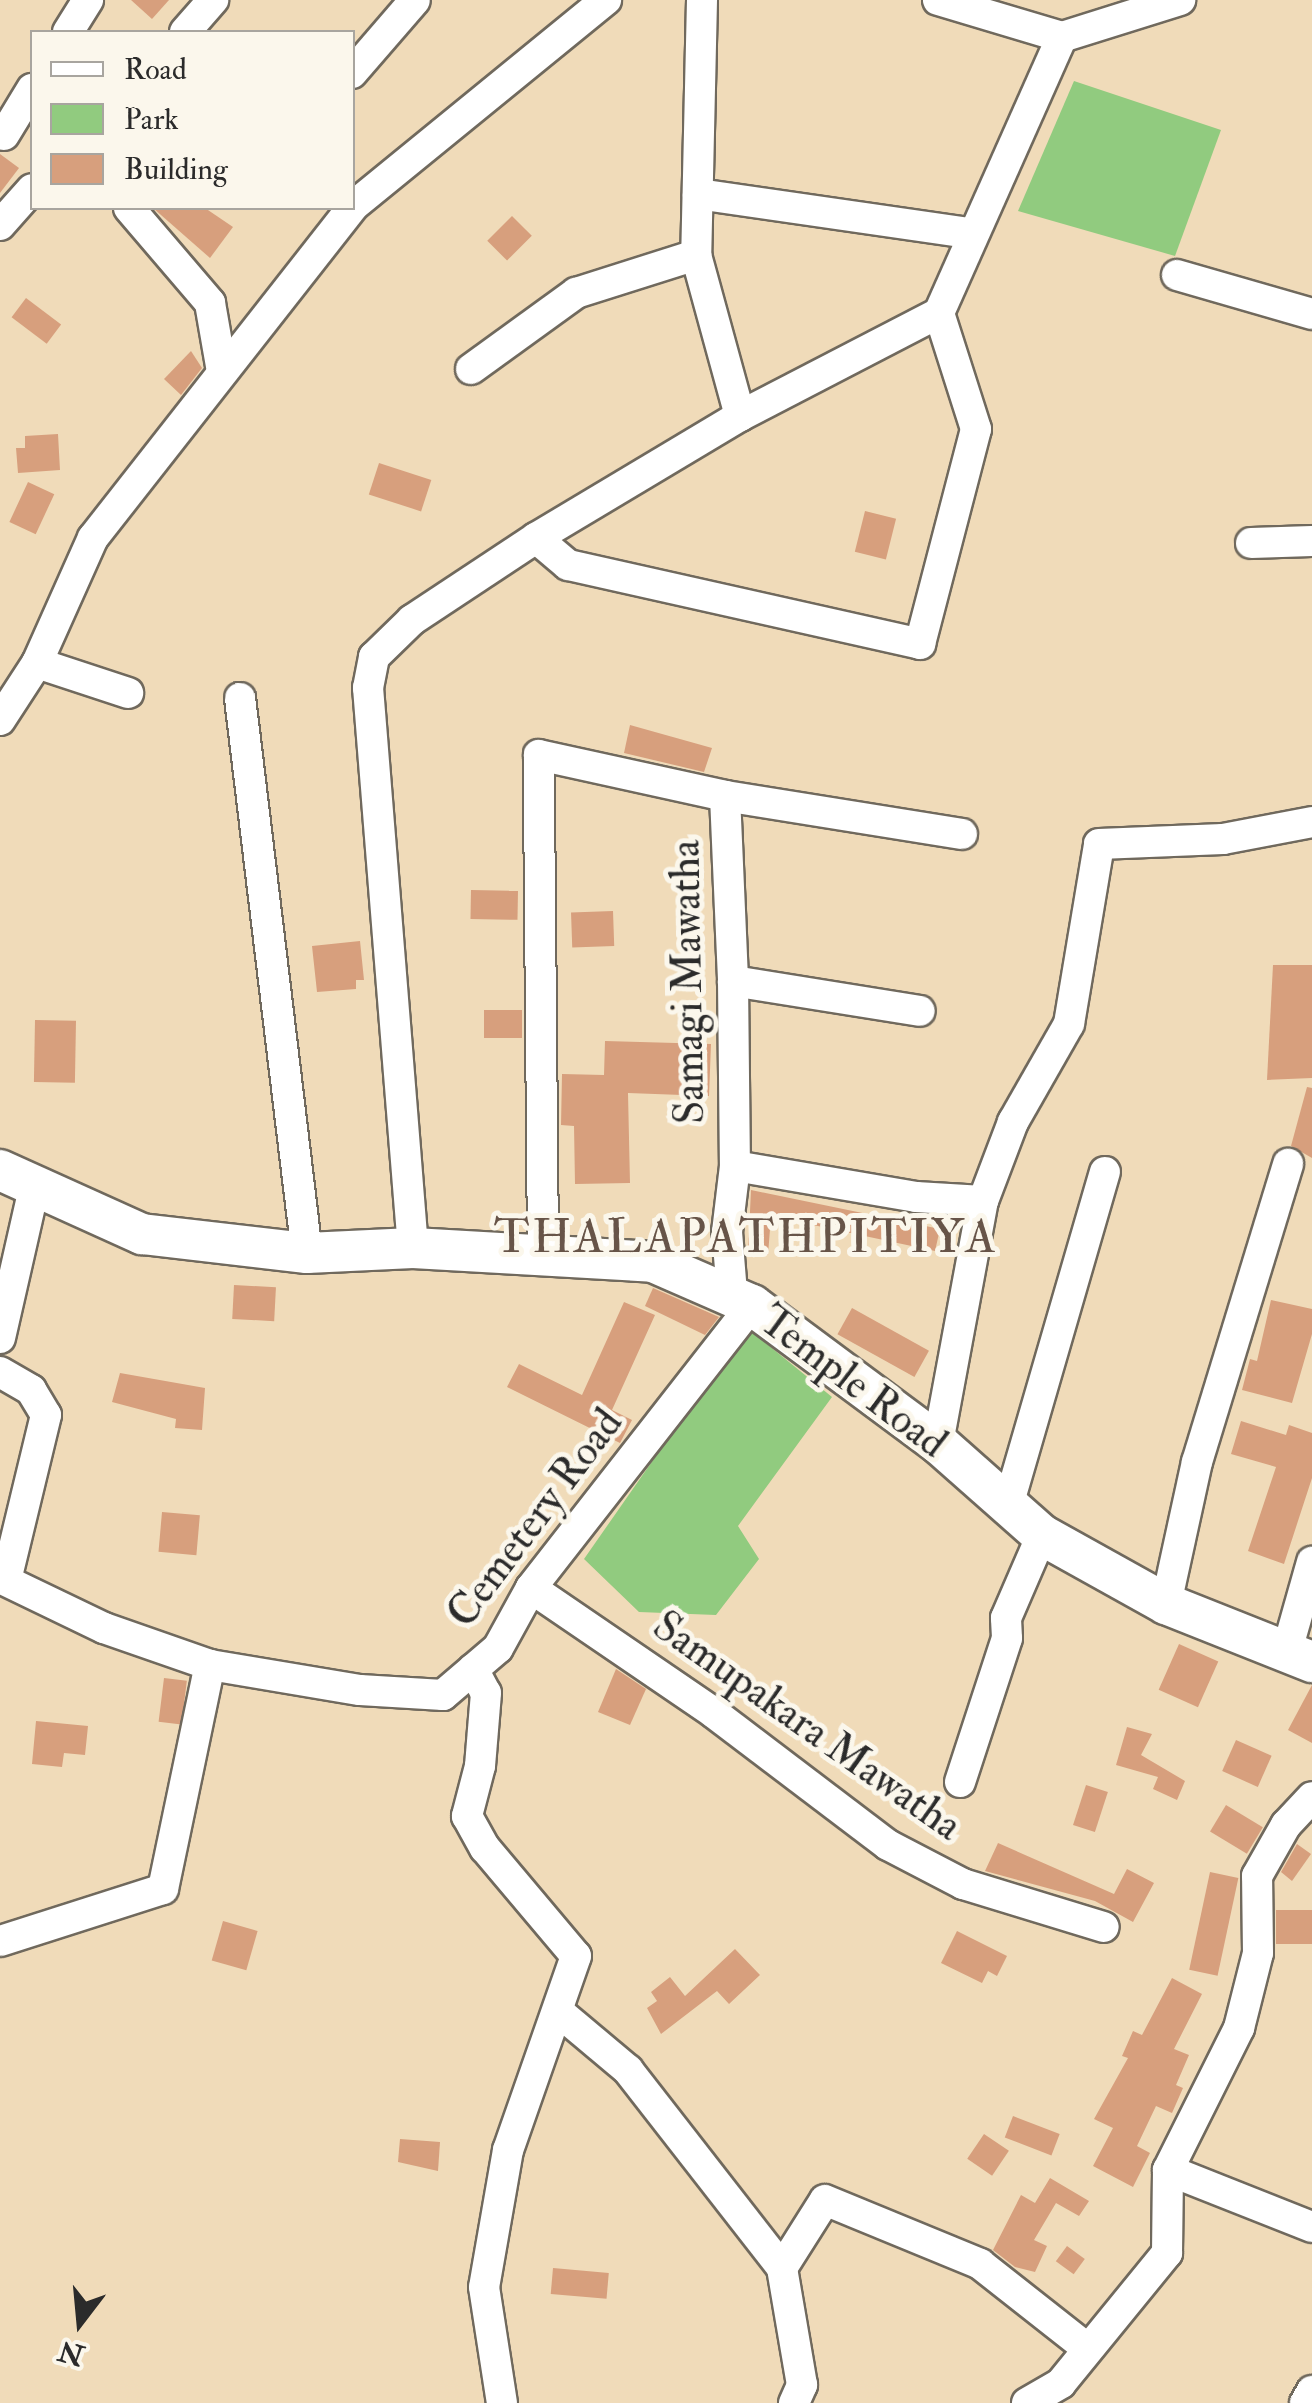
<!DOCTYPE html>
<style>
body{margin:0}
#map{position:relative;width:1312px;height:2403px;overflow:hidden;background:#f0dbb9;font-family:"IM FELL Double Pica",serif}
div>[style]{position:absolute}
.green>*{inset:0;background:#91cb7f}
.building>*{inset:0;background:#d79f7d;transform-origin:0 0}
.roads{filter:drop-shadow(2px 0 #70695d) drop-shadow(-2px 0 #70695d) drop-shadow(0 2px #70695d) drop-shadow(0 -2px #70695d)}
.minor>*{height:30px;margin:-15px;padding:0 15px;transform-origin:15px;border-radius:15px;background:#fff}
.major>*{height:40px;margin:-20px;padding:0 20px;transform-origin:20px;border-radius:20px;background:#fff}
span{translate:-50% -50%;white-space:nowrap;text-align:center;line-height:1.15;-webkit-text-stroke:10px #fbf7ec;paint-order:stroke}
.street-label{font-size:42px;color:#2b2b2b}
.quarter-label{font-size:48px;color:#675448;letter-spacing:2.5px}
.legend{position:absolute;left:30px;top:30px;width:325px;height:180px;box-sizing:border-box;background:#fbf7ec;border:2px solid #a8a59f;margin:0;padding:12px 18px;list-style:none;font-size:30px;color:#2b2b2b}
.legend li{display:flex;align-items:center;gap:20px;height:50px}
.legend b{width:50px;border:2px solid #a8a59f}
.north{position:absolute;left:30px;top:2273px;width:100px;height:100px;-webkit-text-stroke:8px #fbf7ec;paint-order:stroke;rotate:196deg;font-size:28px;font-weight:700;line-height:40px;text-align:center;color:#2b2b2b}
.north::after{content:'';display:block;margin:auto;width:35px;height:45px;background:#2b2b2b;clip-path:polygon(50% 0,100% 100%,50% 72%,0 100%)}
</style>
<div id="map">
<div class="green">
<i style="clip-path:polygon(1074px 81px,1221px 130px,1175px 256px,1018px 211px)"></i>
<i style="clip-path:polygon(751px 1331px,832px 1397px,738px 1526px,759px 1559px,716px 1615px,639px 1612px,584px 1559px,718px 1367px)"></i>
</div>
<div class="building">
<i style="clip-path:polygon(131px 0,169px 0,152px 19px)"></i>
<i style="clip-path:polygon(0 154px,19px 168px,0 193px)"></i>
<i style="clip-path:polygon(153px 208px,205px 208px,233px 227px,210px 258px)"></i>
<i style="left:512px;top:216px;width:28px;height:35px;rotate:45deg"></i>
<i style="left:26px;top:298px;width:44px;height:24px;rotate:37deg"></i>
<i style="clip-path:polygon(191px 351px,202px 368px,181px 395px,164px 379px)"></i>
<i style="clip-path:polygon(58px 434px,60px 470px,18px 473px,16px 448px,25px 448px,25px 436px)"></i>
<i style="left:379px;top:463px;width:55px;height:33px;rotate:18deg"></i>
<i style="left:28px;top:482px;width:29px;height:44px;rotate:25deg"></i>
<i style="left:865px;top:511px;width:32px;height:42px;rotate:14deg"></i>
<i style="clip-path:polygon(630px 725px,712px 748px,704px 772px,624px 753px)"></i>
<i style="left:471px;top:890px;width:47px;height:29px;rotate:1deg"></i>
<i style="left:613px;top:911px;width:35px;height:42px;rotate:88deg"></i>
<i style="clip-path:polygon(360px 941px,364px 980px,356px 980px,356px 989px,317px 992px,312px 946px)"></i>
<i style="clip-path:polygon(1273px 965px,1312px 965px,1312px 1078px,1267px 1080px)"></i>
<i style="left:484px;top:1010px;width:38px;height:28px"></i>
<i style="left:35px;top:1020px;width:41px;height:62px;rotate:1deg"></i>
<i style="clip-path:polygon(605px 1041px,711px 1044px,709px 1096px,628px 1093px,630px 1183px,575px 1184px,574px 1126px,561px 1125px,562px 1074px,604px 1075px)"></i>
<i style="clip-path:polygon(1307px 1087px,1312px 1088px,1312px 1158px,1291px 1146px)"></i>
<i style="clip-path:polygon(751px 1190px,940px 1229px,935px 1251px,771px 1216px,768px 1255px,748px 1253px)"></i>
<i style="left:234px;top:1285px;width:42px;height:34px;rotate:3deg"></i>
<i style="clip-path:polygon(653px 1288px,719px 1317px,705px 1335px,645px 1306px)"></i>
<i style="clip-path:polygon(1271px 1300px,1312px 1309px,1312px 1334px,1292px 1403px,1242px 1390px,1250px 1359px,1257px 1361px)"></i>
<i style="clip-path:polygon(624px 1302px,655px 1315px,612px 1410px,632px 1420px,620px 1443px,507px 1387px,519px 1364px,582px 1395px)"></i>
<i style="left:852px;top:1308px;width:88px;height:30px;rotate:29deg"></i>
<i style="clip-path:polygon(120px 1373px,205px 1388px,202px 1430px,175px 1428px,176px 1419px,112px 1402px)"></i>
<i style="clip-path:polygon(1241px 1421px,1286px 1435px,1289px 1425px,1312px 1433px,1312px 1478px,1284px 1564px,1248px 1551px,1276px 1467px,1231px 1454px)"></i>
<i style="left:162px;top:1512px;width:38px;height:40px;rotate:5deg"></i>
<i style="left:1179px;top:1644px;width:43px;height:50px;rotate:24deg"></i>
<i style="clip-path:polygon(616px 1669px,646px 1689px,630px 1725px,598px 1712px)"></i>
<i style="left:164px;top:1678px;width:23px;height:44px;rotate:7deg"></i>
<i style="clip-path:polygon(1312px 1685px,1312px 1743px,1288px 1730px)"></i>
<i style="clip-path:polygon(36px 1721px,88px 1726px,85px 1755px,64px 1753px,62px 1767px,32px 1764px)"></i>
<i style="clip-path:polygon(1127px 1727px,1152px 1734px,1141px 1755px,1185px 1781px,1177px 1800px,1153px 1789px,1158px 1777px,1116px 1765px)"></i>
<i style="left:1236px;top:1740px;width:39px;height:34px;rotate:24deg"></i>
<i style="left:1086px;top:1785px;width:23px;height:42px;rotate:18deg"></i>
<i style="left:1226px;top:1805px;width:43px;height:31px;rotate:31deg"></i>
<i style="clip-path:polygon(998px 1843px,1114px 1894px,1127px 1869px,1154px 1883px,1133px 1922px,1095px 1901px,985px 1871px)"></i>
<i style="clip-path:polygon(1297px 1844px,1311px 1854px,1292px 1881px,1281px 1872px)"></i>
<i style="left:1210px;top:1872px;width:29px;height:100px;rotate:12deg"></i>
<i style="left:1276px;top:1910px;width:36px;height:34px"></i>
<i style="left:223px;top:1921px;width:36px;height:41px;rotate:16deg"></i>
<i style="clip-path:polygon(957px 1931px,1007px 1956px,997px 1976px,988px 1971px,982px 1983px,941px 1963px)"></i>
<i style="clip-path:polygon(735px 1949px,760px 1975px,729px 2004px,717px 1991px,661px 2034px,647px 2008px,657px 2001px,651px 1992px,670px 1977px,685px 1996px)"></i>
<i style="clip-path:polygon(1172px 1978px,1202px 1994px,1174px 2049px,1189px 2055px,1176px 2085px,1183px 2088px,1172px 2113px,1156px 2106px,1137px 2146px,1150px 2153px,1133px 2187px,1093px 2166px,1113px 2128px,1094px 2119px,1128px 2058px,1122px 2056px,1133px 2031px,1142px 2035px)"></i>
<i style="left:1013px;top:2116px;width:50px;height:23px;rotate:21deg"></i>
<i style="left:984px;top:2134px;width:30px;height:30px;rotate:34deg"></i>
<i style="clip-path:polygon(400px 2139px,440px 2142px,438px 2171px,398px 2162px)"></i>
<i style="clip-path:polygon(1050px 2178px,1089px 2201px,1079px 2216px,1056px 2203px,1034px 2240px,1047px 2246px,1035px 2272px,1015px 2267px,993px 2250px,1021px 2195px,1035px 2203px)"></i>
<i style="left:1067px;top:2246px;width:22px;height:19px;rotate:36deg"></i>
<i style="left:553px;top:2268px;width:56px;height:26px;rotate:5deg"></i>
</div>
<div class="roads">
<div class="minor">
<i style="left:702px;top:0;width:255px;rotate:91.3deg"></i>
<i style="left:696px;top:255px;width:167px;rotate:74.7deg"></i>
<i style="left:938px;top:0;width:129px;rotate:16.6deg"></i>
<i style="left:1062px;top:37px;width:124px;rotate:-17.4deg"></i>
<i style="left:68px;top:32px;width:38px;rotate:-58deg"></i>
<i style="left:185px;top:32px;width:43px;rotate:-48.8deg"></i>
<i style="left:352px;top:73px;width:96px;rotate:-49.2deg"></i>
<i style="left:4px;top:135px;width:54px;rotate:-58.7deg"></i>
<i style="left:698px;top:194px;width:275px;rotate:8.2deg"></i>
<i style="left:352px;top:207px;width:328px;rotate:-39.2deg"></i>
<i style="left:129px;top:208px;width:125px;rotate:49.5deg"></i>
<i style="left:210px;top:303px;width:70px;rotate:80.1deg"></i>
<i style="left:0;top:225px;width:48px;rotate:-48.4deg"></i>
<i style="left:1177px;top:275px;width:141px;rotate:16.1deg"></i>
<i style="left:471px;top:369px;width:130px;rotate:-35.9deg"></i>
<i style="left:576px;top:293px;width:126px;rotate:-17.6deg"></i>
<i style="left:536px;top:538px;width:42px;rotate:40.2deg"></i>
<i style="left:568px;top:565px;width:361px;rotate:12.6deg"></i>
<i style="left:920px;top:644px;width:222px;rotate:-75.4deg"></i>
<i style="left:976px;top:429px;width:122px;rotate:-107.7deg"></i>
<i style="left:1251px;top:543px;width:61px;rotate:-1.9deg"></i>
<i style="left:37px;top:663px;width:96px;rotate:18.2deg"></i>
<i style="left:240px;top:698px;width:559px;rotate:83.12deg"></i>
<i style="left:0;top:720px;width:68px;rotate:-57deg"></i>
<i style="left:37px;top:663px;width:137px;rotate:-65.9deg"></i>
<i style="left:93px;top:538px;width:420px;rotate:-51.9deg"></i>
<i style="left:725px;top:796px;width:185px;rotate:87.5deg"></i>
<i style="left:733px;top:981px;width:185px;rotate:89.4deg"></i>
<i style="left:735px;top:1166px;width:66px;rotate:96.9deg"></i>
<i style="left:727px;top:1232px;width:61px;rotate:85.3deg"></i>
<i style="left:733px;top:981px;width:189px;rotate:9.1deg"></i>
<i style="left:735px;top:1166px;width:184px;rotate:9.7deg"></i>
<i style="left:916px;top:1197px;width:67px;rotate:3.4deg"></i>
<i style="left:983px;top:1201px;width:85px;rotate:-69.2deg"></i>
<i style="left:1013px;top:1122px;width:113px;rotate:-60.3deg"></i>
<i style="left:1069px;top:1024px;width:182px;rotate:-80.5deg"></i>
<i style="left:1099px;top:844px;width:124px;rotate:-2.3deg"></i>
<i style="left:1223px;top:839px;width:91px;rotate:-10.8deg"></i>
<i style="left:413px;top:1248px;width:562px;rotate:-94.59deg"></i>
<i style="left:368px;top:688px;width:32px;rotate:-79deg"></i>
<i style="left:374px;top:657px;width:53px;rotate:-44.2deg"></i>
<i style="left:412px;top:620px;width:149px;rotate:-33.5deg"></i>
<i style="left:536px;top:538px;width:238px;rotate:-30.9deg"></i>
<i style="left:740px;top:416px;width:224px;rotate:-27.4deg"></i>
<i style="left:939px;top:313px;width:302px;rotate:-66deg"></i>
<i style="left:543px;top:1252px;width:497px;rotate:-90.5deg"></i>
<i style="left:539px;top:755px;width:190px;rotate:12.4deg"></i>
<i style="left:725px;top:796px;width:240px;rotate:9.1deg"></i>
<i style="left:0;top:1338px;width:158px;rotate:-77.2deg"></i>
<i style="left:0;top:1372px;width:36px;rotate:30deg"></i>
<i style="left:31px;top:1390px;width:29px;rotate:59deg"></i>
<i style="left:46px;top:1415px;width:170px;rotate:103.6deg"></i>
<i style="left:938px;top:1443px;width:246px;rotate:-79.5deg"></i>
<i style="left:1007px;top:1509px;width:351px;rotate:-73.8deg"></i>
<i style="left:0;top:1578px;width:115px;rotate:25.7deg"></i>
<i style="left:104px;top:1628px;width:112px;rotate:19.2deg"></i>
<i style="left:210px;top:1665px;width:152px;rotate:9.5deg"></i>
<i style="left:360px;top:1690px;width:83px;rotate:3.4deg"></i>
<i style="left:443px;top:1695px;width:72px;rotate:-40.5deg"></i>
<i style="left:498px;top:1648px;width:68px;rotate:-61.2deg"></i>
<i style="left:531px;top:1588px;width:359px;rotate:-52deg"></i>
<i style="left:531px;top:1588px;width:222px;rotate:34.3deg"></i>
<i style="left:714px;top:1713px;width:218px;rotate:37.2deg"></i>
<i style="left:888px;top:1845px;width:85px;rotate:27.5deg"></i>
<i style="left:963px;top:1884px;width:147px;rotate:17deg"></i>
<i style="left:1166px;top:1604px;width:145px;rotate:-77.7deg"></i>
<i style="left:1197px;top:1462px;width:312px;rotate:-73deg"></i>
<i style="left:1286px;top:1654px;width:96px;rotate:-74.2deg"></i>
<i style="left:473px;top:1669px;width:27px;rotate:62deg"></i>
<i style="left:486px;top:1693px;width:73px;rotate:94.7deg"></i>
<i style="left:480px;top:1766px;width:52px;rotate:104.6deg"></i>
<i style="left:467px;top:1816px;width:37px;rotate:61deg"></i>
<i style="left:485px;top:1848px;width:141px;rotate:49.9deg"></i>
<i style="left:576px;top:1956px;width:206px;rotate:109.3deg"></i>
<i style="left:508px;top:2150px;width:139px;rotate:99.9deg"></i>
<i style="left:484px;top:2287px;width:117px;rotate:81.2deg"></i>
<i style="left:960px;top:1782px;width:151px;rotate:-71.9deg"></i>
<i style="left:1007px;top:1638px;width:20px;rotate:-93deg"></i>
<i style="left:1006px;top:1618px;width:90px;rotate:-66.6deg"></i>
<i style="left:0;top:1941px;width:171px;rotate:-17.7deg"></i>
<i style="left:163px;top:1889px;width:229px;rotate:-78.2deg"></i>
<i style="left:560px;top:2013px;width:89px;rotate:40deg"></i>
<i style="left:628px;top:2070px;width:251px;rotate:52.1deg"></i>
<i style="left:1168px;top:2170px;width:155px;rotate:21.6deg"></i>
<i style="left:794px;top:2403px;width:20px;rotate:-66deg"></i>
<i style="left:802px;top:2385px;width:119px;rotate:-99.7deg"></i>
<i style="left:782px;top:2268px;width:80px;rotate:-57.7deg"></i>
<i style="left:825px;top:2200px;width:168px;rotate:22.4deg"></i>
<i style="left:980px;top:2264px;width:137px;rotate:38.2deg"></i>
<i style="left:1027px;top:2403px;width:39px;rotate:-30deg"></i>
<i style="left:1061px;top:2383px;width:168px;rotate:-50.8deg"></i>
<i style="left:1167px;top:2253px;width:83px;rotate:-89.3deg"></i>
<i style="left:1168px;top:2170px;width:159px;rotate:-63.4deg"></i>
<i style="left:1239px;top:2028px;width:77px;rotate:-75.8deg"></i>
<i style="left:1258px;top:1953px;width:77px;rotate:-90.7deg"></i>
<i style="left:1257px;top:1876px;width:59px;rotate:-60.4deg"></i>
<i style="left:1286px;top:1825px;width:38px;rotate:-47deg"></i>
<i style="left:1305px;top:2403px;width:14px;rotate:-60deg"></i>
</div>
<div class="major">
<i style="left:0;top:1170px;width:156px;rotate:24.3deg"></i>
<i style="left:142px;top:1234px;width:166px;rotate:6.6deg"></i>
<i style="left:307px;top:1253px;width:106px;rotate:-2.7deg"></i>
<i style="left:413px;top:1248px;width:240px;rotate:3.3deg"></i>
<i style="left:653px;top:1262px;width:108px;rotate:23.5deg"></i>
<i style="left:752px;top:1305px;width:232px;rotate:36.6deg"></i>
<i style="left:938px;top:1443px;width:139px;rotate:41.5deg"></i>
<i style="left:1042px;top:1535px;width:142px;rotate:29.1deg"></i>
<i style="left:1166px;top:1604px;width:157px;rotate:21.7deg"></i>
</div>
</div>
<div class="street-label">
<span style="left:688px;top:982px;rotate:-91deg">Samagi Mawatha</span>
<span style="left:853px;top:1382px;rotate:37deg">Temple Road</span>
<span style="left:535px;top:1518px;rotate:-53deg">Cemetery Road</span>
<span style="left:807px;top:1726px;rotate:35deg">Samupakara Mawatha</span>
</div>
<div class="quarter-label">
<span style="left:746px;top:1238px">THALAPATHPITIYA</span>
</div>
<ul class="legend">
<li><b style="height:12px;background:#fff"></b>Road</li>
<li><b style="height:28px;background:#91cb7f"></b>Park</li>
<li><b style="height:28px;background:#d79f7d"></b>Building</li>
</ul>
<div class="north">N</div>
</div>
